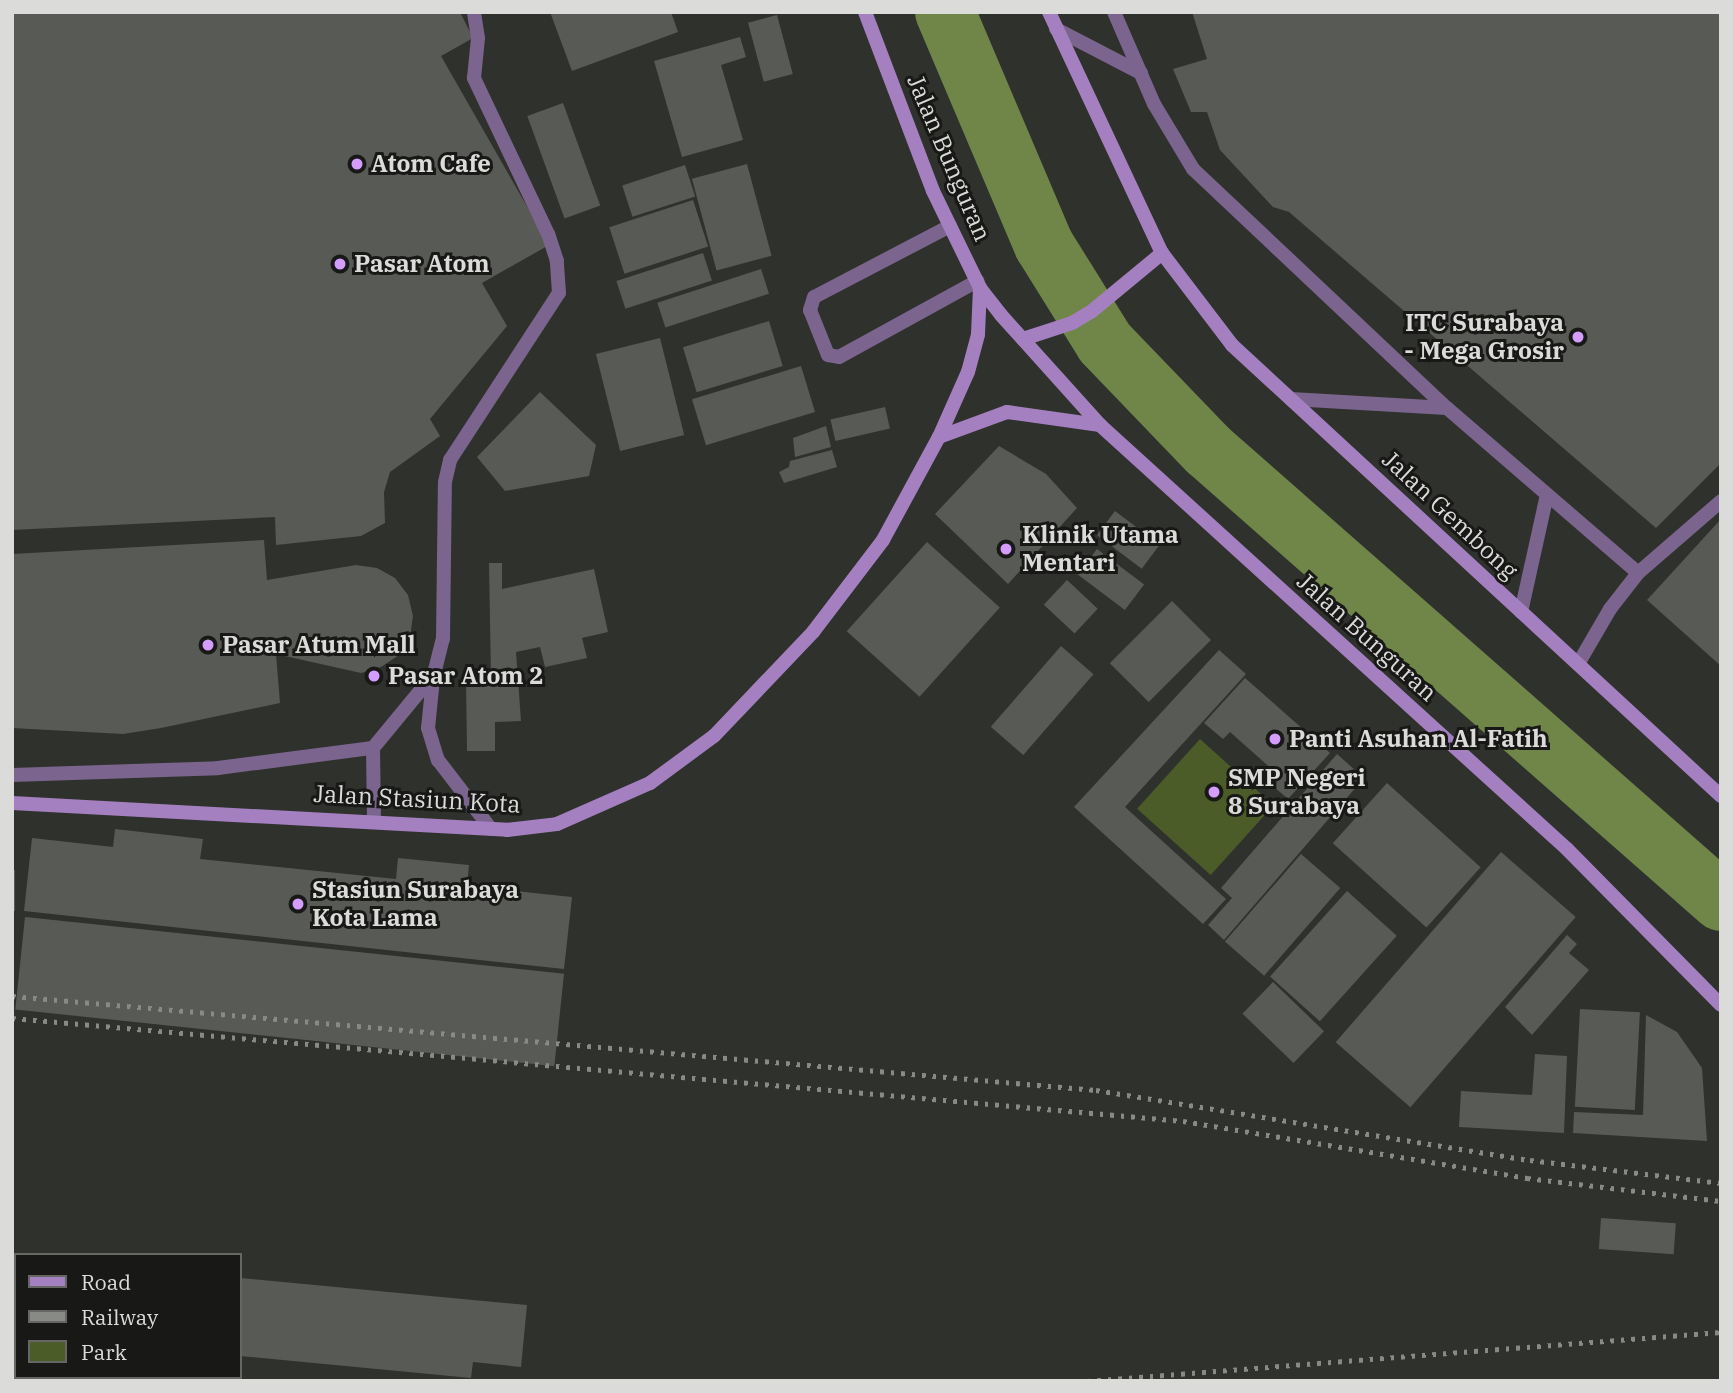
<!DOCTYPE html>
<style>
body{margin:0}
#map{position:relative;width:1733px;height:1393px;overflow:hidden;background:#2f312d;font-family:"IBM Plex Serif",serif}
div>[style]{position:absolute}
.green>*{inset:0;background:#4b5c29;transform-origin:0 0}
.river>*{height:60px;margin:-30px;padding:0 30px;transform-origin:30px;border-radius:30px;background:#708649}
.building>*{inset:0;background:#585a55;transform-origin:0 0}
.lane>*{height:14px;margin:-7px;padding:0 7px;transform-origin:7px;border-radius:7px;background:#7b648d}
.secondary>*{height:14px;margin:-7px;padding:0 7px;transform-origin:7px;border-radius:7px;background:#a580c1}
.rail>*{height:5px;margin-top:-2.5px;transform-origin:0;background:repeating-linear-gradient(90deg,#888a86 0 3.5px,transparent 0 10.5px)}
.dots>*{width:19px;height:19px;translate:-50% -50%;box-sizing:border-box;border:4px solid #181917;border-radius:50%}
span{translate:-50% -50%;white-space:nowrap;text-align:center;line-height:1.15;-webkit-text-stroke:6px #181917;paint-order:stroke}
.street-label{font-size:24px;color:#dbdcd9}
.poi-label{font-size:24px;color:#dbdcd9;font-weight:700}
.left{translate:0 -50%;text-align:left}
.right{translate:-100% -50%;text-align:right}
.frame{position:absolute;inset:0;border:14px solid #dbdcd9;pointer-events:none}
.legend{position:absolute;left:14px;top:1253px;width:228px;height:126px;box-sizing:border-box;background:#181917;border:2px solid #666765;margin:0;padding:9px 12px;list-style:none;font-size:21px;color:#dbdcd9}
.legend li{display:flex;align-items:center;gap:14px;height:35px}
.legend b{width:35px;border:2px solid #666765}
</style>
<div id="map">
<div class="green">
<i style="left:1200px;top:739px;width:99px;height:94px;rotate:42deg"></i>
</div>
<div class="river">
<i style="left:945px;top:12px;width:253px;rotate:67deg"></i>
<i style="left:1044px;top:245px;width:115px;rotate:58.1deg"></i>
<i style="left:1105px;top:343px;width:149px;rotate:46.1deg"></i>
<i style="left:1208px;top:450px;width:683px;rotate:41.32deg"></i>
</div>
<div class="building">
<i style="clip-path:polygon(12px 12px,460px 12px,473px 38px,441px 56px,549px 245px,482px 283px,507px 326px,430px 419px,440px 436px,390px 472px,384px 492px,385px 523px,361px 536px,276px 545px,275px 517px,12px 530px)"></i>
<i style="clip-path:polygon(550px 12px,671px 12px,678px 32px,572px 71px)"></i>
<i style="clip-path:polygon(1192px 12px,1721px 12px,1721px 463px,1656px 528px,1289px 212px,1273px 207px,1220px 150px,1207px 112px,1191px 112px,1173px 69px,1207px 59px)"></i>
<i style="left:777px;top:15px;width:61px;height:30px;rotate:75deg"></i>
<i style="clip-path:polygon(740px 37px,746px 57px,721px 65px,743px 140px,682px 157px,654px 61px)"></i>
<i style="left:563px;top:103px;width:109px;height:38px;rotate:70deg"></i>
<i style="left:747px;top:164px;width:95px;height:57px;rotate:75deg"></i>
<i style="left:685px;top:165px;width:33px;height:66px;rotate:72deg"></i>
<i style="left:693px;top:200px;width:49px;height:88px;rotate:72deg"></i>
<i style="left:703px;top:253px;width:29px;height:91px;rotate:72deg"></i>
<i style="left:761px;top:269px;width:26px;height:109px;rotate:72deg"></i>
<i style="left:769px;top:321px;width:47px;height:90px;rotate:73deg"></i>
<i style="left:660px;top:338px;width:100px;height:66px;rotate:76deg"></i>
<i style="left:801px;top:366px;width:48px;height:114px;rotate:73deg"></i>
<i style="clip-path:polygon(540px 392px,596px 445px,589px 476px,505px 491px,477px 457px)"></i>
<i style="left:885px;top:407px;width:22px;height:56px;rotate:77deg"></i>
<i style="clip-path:polygon(826px 426px,831px 447px,795px 457px,793px 438px)"></i>
<i style="clip-path:polygon(999px 446px,1046px 474px,1077px 508px,1008px 584px,935px 514px)"></i>
<i style="clip-path:polygon(832px 450px,837px 467px,784px 483px,779px 472px,789px 467px,790px 461px)"></i>
<i style="left:1115px;top:511px;width:56px;height:30px;rotate:37deg"></i>
<i style="clip-path:polygon(1721px 519px,1721px 666px,1647px 600px)"></i>
<i style="clip-path:polygon(264px 540px,267px 580px,356px 565px,377px 568px,395px 578px,408px 595px,413px 616px,410px 637px,399px 655px,381px 667px,361px 673px,276px 654px,280px 703px,161px 728px,123px 734px,12px 728px,12px 554px)"></i>
<i style="left:927px;top:542px;width:98px;height:120px;rotate:42deg"></i>
<i style="left:1097px;top:549px;width:59px;height:32px;rotate:37deg"></i>
<i style="clip-path:polygon(489px 563px,502px 563px,502px 589px,594px 569px,608px 632px,582px 638px,587px 658px,545px 667px,540px 647px,516px 652px,521px 721px,495px 722px,495px 751px,467px 751px,466px 678px,491px 678px)"></i>
<i style="left:1067px;top:580px;width:42px;height:34px;rotate:43deg"></i>
<i style="left:1172px;top:601px;width:55px;height:88px;rotate:45deg"></i>
<i style="left:1061px;top:646px;width:43px;height:107px;rotate:41deg"></i>
<i style="clip-path:polygon(1219px 650px,1246px 674px,1125px 807px,1226px 899px,1203px 924px,1074px 807px)"></i>
<i style="clip-path:polygon(1245px 678px,1330px 753px,1288px 799px,1266px 780px,1274px 771px,1230px 732px,1223px 739px,1204px 723px)"></i>
<i style="clip-path:polygon(1337px 754px,1364px 778px,1224px 940px,1208px 925px,1232px 898px,1221px 888px)"></i>
<i style="left:1387px;top:783px;width:126px;height:81px;rotate:42deg"></i>
<i style="clip-path:polygon(115px 829px,203px 839px,200px 859px,396px 879px,398px 858px,469px 865px,467px 886px,572px 897px,564px 969px,24px 911px,32px 838px,113px 847px)"></i>
<i style="left:1501px;top:852px;width:99px;height:252px;rotate:41deg"></i>
<i style="left:1301px;top:854px;width:52px;height:116px;rotate:41deg"></i>
<i style="left:15px;top:870px;width:41px;height:3px;rotate:90deg"></i>
<i style="left:1347px;top:891px;width:67px;height:115px;rotate:42deg"></i>
<i style="left:25px;top:917px;width:542px;height:93px;rotate:6deg"></i>
<i style="clip-path:polygon(1567px 935px,1577px 944px,1569px 953px,1589px 970px,1532px 1035px,1505px 1007px)"></i>
<i style="left:1273px;top:982px;width:71px;height:44px;rotate:44deg"></i>
<i style="left:1580px;top:1009px;width:60px;height:98px;rotate:3deg"></i>
<i style="clip-path:polygon(1646px 1015px,1677px 1032px,1702px 1068px,1707px 1141px,1573px 1133px,1574px 1112px,1643px 1115px)"></i>
<i style="clip-path:polygon(1535px 1054px,1567px 1056px,1564px 1133px,1459px 1127px,1461px 1091px,1532px 1095px)"></i>
<i style="left:1601px;top:1218px;width:75px;height:31px;rotate:4deg"></i>
<i style="left:12px;top:1256px;width:4px;height:78px"></i>
<i style="clip-path:polygon(240px 1278px,527px 1305px,521px 1367px,473px 1362px,471px 1378px,240px 1356px)"></i>
</div>
<div class="lane">
<i style="left:1114px;top:12px;width:100px;rotate:66.5deg"></i>
<i style="left:1154px;top:104px;width:76px;rotate:59deg"></i>
<i style="left:1193px;top:169px;width:349px;rotate:43.3deg"></i>
<i style="left:1447px;top:408px;width:252px;rotate:40.8deg"></i>
<i style="left:1638px;top:573px;width:110px;rotate:-40.9deg"></i>
<i style="left:1056px;top:29px;width:96px;rotate:27.4deg"></i>
<i style="left:950px;top:226px;width:153px;rotate:152.4deg"></i>
<i style="left:814px;top:297px;width:14px;rotate:107deg"></i>
<i style="left:810px;top:310px;width:48px;rotate:68.2deg"></i>
<i style="left:828px;top:355px;width:11px;rotate:10deg"></i>
<i style="left:839px;top:357px;width:158px;rotate:-28.8deg"></i>
<i style="left:1291px;top:399px;width:156px;rotate:3.3deg"></i>
<i style="left:1521px;top:612px;width:120px;rotate:-77.5deg"></i>
<i style="left:1578px;top:664px;width:64px;rotate:-59.8deg"></i>
<i style="left:1610px;top:609px;width:46px;rotate:-52.1deg"></i>
<i style="left:433px;top:679px;width:49px;rotate:95.8deg"></i>
<i style="left:428px;top:728px;width:34px;rotate:73deg"></i>
<i style="left:438px;top:760px;width:87px;rotate:52.5deg"></i>
<i style="left:373px;top:748px;width:71px;rotate:89.2deg"></i>
<i style="left:12px;top:775px;width:206px;rotate:-1.9deg"></i>
<i style="left:218px;top:768px;width:156px;rotate:-7.4deg"></i>
<i style="left:373px;top:748px;width:96px;rotate:-50.5deg"></i>
<i style="left:434px;top:674px;width:36px;rotate:-76deg"></i>
<i style="left:443px;top:639px;width:157px;rotate:-89.3deg"></i>
<i style="left:445px;top:482px;width:23px;rotate:-77deg"></i>
<i style="left:450px;top:460px;width:199px;rotate:-56.9deg"></i>
<i style="left:559px;top:293px;width:32px;rotate:-94deg"></i>
<i style="left:557px;top:261px;width:28px;rotate:-108deg"></i>
<i style="left:548px;top:234px;width:173px;rotate:-115.4deg"></i>
<i style="left:474px;top:78px;width:40px;rotate:-84.3deg"></i>
<i style="left:478px;top:38px;width:26px;rotate:-99deg"></i>
</div>
<div class="secondary">
<i style="left:865px;top:12px;width:191px;rotate:69.2deg"></i>
<i style="left:933px;top:191px;width:108px;rotate:64.1deg"></i>
<i style="left:980px;top:288px;width:34px;rotate:52deg"></i>
<i style="left:1001px;top:315px;width:148px;rotate:48deg"></i>
<i style="left:1100px;top:425px;width:631px;rotate:42.24deg"></i>
<i style="left:1567px;top:849px;width:219px;rotate:45.4deg"></i>
<i style="left:1049px;top:12px;width:266px;rotate:64.9deg"></i>
<i style="left:1162px;top:253px;width:116px;rotate:52.7deg"></i>
<i style="left:1232px;top:345px;width:665px;rotate:42.69deg"></i>
<i style="left:1023px;top:339px;width:52px;rotate:-18.1deg"></i>
<i style="left:1072px;top:323px;width:23px;rotate:-31deg"></i>
<i style="left:1092px;top:311px;width:91px;rotate:-39.6deg"></i>
<i style="left:939px;top:437px;width:72px;rotate:-20.2deg"></i>
<i style="left:1007px;top:412px;width:94px;rotate:8deg"></i>
<i style="left:12px;top:803px;width:496px;rotate:3.1deg"></i>
<i style="left:507px;top:830px;width:50px;rotate:-6.8deg"></i>
<i style="left:557px;top:824px;width:102px;rotate:-23.8deg"></i>
<i style="left:650px;top:783px;width:79px;rotate:-36.3deg"></i>
<i style="left:714px;top:736px;width:144px;rotate:-46.4deg"></i>
<i style="left:813px;top:632px;width:116px;rotate:-52.7deg"></i>
<i style="left:883px;top:540px;width:117px;rotate:-61.5deg"></i>
<i style="left:939px;top:437px;width:71px;rotate:-66deg"></i>
<i style="left:968px;top:372px;width:39px;rotate:-75deg"></i>
<i style="left:978px;top:334px;width:46px;rotate:-87.5deg"></i>
</div>
<div class="rail">
<i style="left:12px;top:996px;width:1088px;rotate:4.96deg"></i>
<i style="left:1096px;top:1090px;width:440px;rotate:9.2deg"></i>
<i style="left:1530px;top:1160px;width:192px;rotate:6.9deg"></i>
<i style="left:12px;top:1018px;width:1176px;rotate:5.03deg"></i>
<i style="left:1183px;top:1121px;width:349px;rotate:9.4deg"></i>
<i style="left:1527px;top:1178px;width:195px;rotate:6.8deg"></i>
<i style="left:1087px;top:1381px;width:636px;rotate:-4.42deg"></i>
</div>
<div class="dots">
<i style="left:357px;top:164px;background:#d49cfc"></i>
<i style="left:340px;top:264px;background:#d49cfc"></i>
<i style="left:1578px;top:337px;background:#d49cfc"></i>
<i style="left:1006px;top:549px;background:#d49cfc"></i>
<i style="left:208px;top:645px;background:#d49cfc"></i>
<i style="left:374px;top:676px;background:#d49cfc"></i>
<i style="left:1275px;top:739px;background:#d49cfc"></i>
<i style="left:1214px;top:792px;background:#d49cfc"></i>
<i style="left:298px;top:904px;background:#d49cfc"></i>
</div>
<div class="street-label">
<span style="left:949px;top:158px;rotate:67deg">Jalan Bunguran</span>
<span style="left:1450px;top:515px;rotate:43deg">Jalan Gembong</span>
<span style="left:1367px;top:637px;rotate:42deg">Jalan Bunguran</span>
<span style="left:417px;top:799px;rotate:3deg">Jalan Stasiun Kota</span>
</div>
<div class="poi-label">
<span class="left" style="left:371px;top:164px">Atom Cafe</span>
<span class="left" style="left:354px;top:264px">Pasar Atom</span>
<span class="right" style="left:1564px;top:337px">ITC Surabaya<br>- Mega Grosir</span>
<span class="left" style="left:1022px;top:549px">Klinik Utama<br>Mentari</span>
<span class="left" style="left:222px;top:645px">Pasar Atum Mall</span>
<span class="left" style="left:388px;top:676px">Pasar Atom 2</span>
<span class="left" style="left:1289px;top:739px">Panti Asuhan Al-Fatih</span>
<span class="left" style="left:1228px;top:792px">SMP Negeri<br>8 Surabaya</span>
<span class="left" style="left:312px;top:904px">Stasiun Surabaya<br>Kota Lama</span>
</div>
<div class="frame"></div>
<ul class="legend">
<li><b style="height:9px;background:#a580c1"></b>Road</li>
<li><b style="height:9px;background:#888a86"></b>Railway</li>
<li><b style="height:19px;background:#4b5c29"></b>Park</li>
</ul>
</div>
